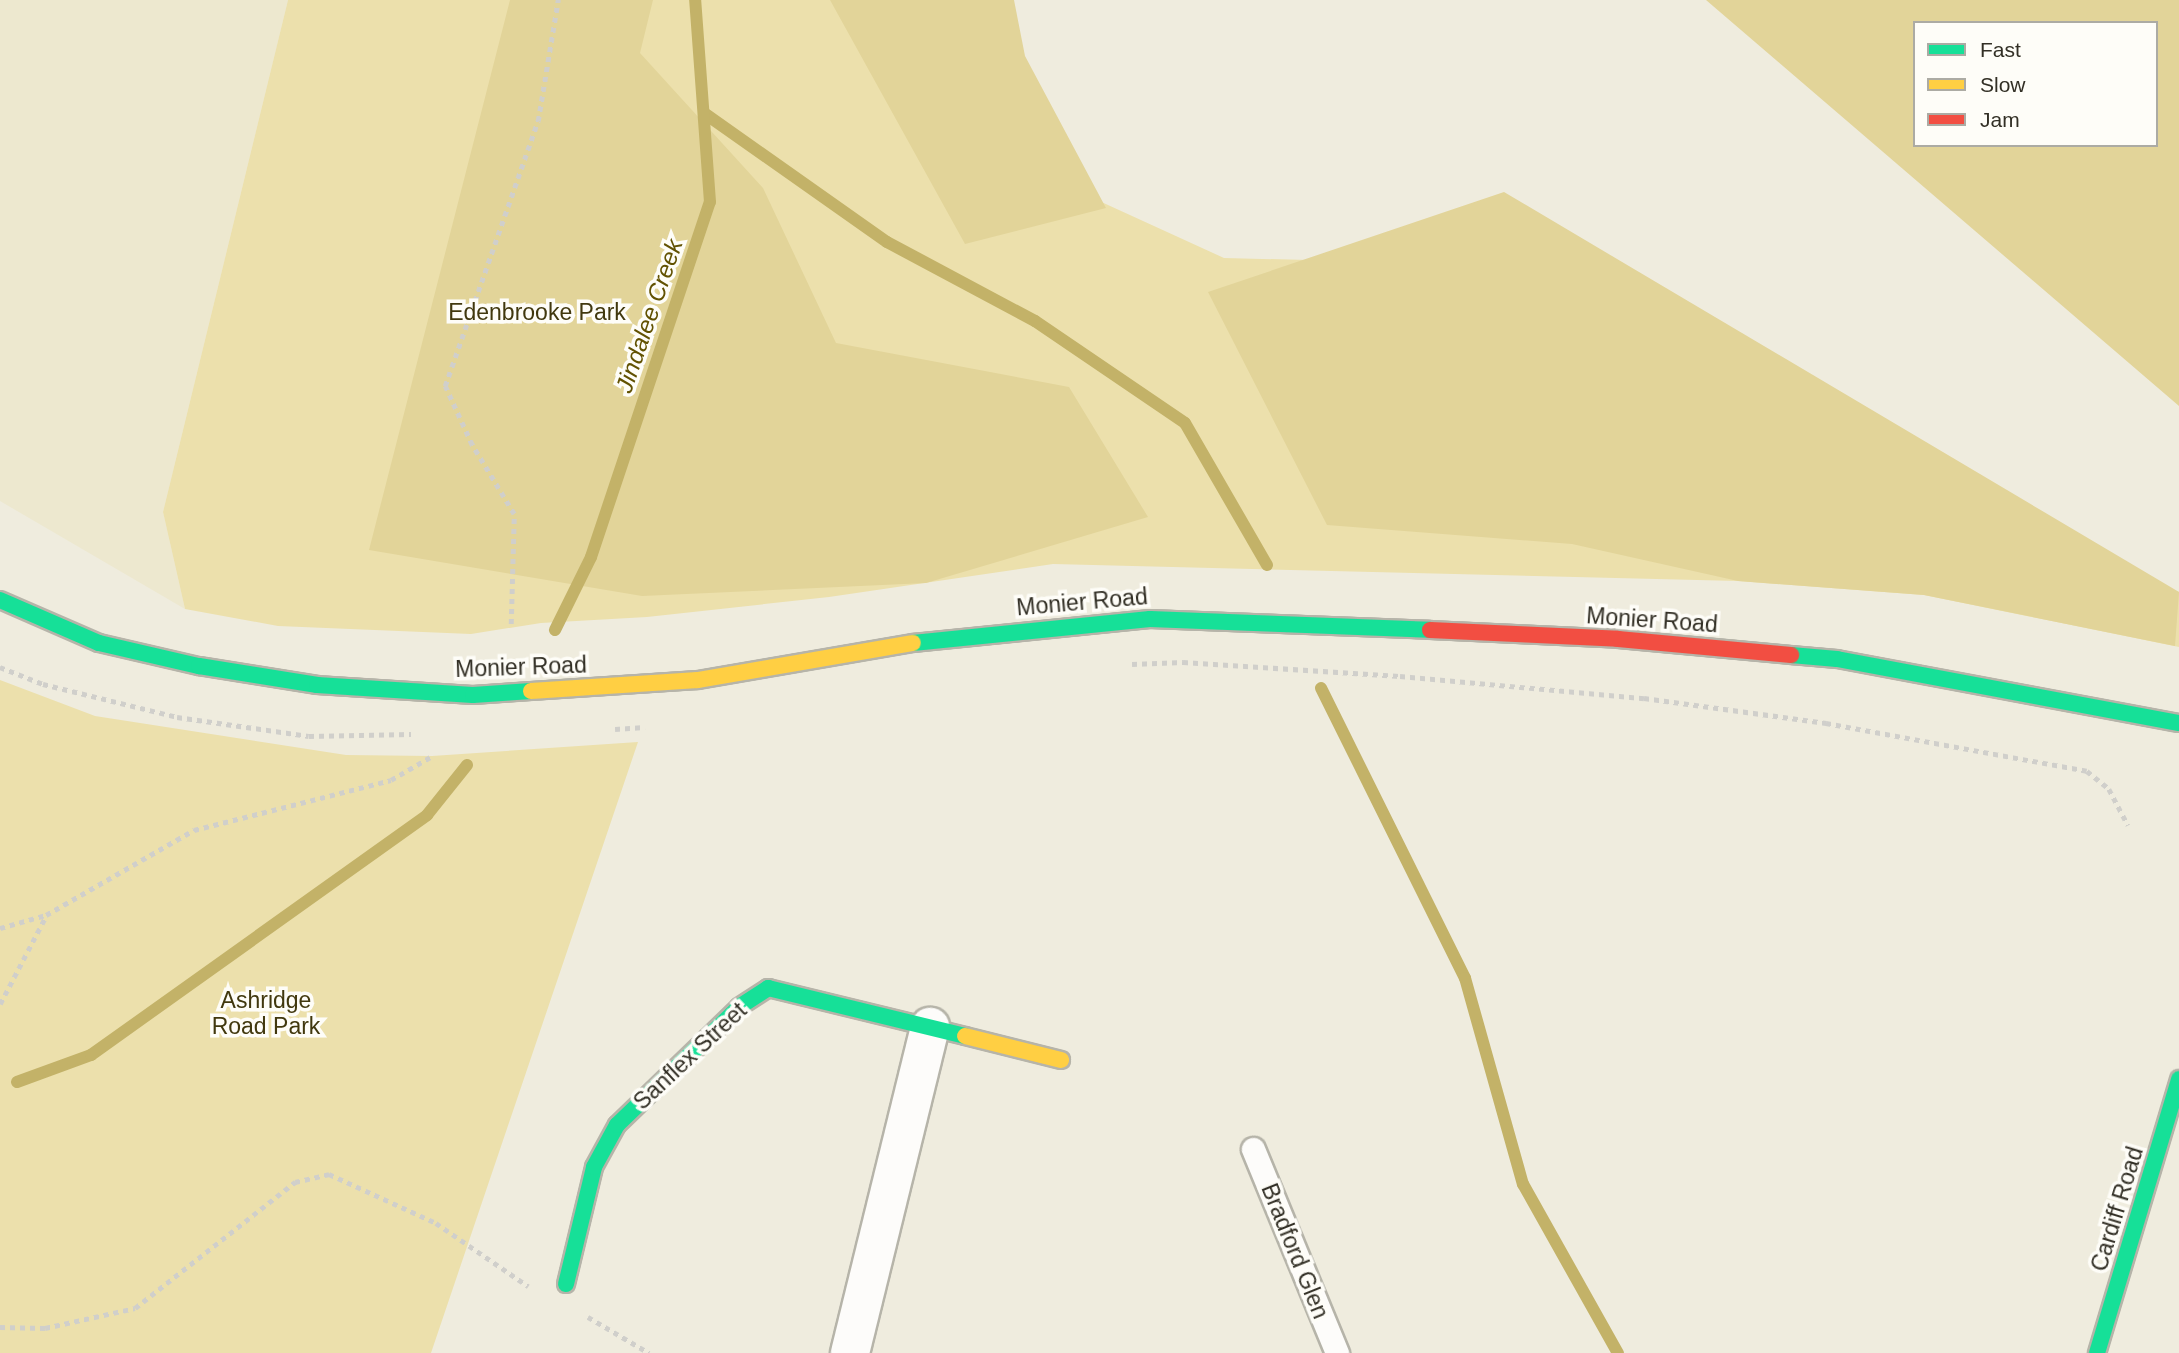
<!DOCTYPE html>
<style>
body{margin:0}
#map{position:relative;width:2179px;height:1353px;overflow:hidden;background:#efecde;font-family:Helvetica,sans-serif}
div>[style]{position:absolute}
.built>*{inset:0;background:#ede8cf}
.green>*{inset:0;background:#ece0ac}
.forest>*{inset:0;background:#e2d499}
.stream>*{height:12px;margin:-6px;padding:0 6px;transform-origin:6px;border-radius:6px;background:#c3b268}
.path>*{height:4.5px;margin-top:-2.25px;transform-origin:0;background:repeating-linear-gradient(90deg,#d0cfcb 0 5px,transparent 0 10px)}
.roads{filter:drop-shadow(2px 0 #b6b4a9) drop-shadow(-2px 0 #b6b4a9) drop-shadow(0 2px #b6b4a9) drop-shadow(0 -2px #b6b4a9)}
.lane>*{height:23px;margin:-11.5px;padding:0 11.5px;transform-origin:11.5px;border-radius:11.5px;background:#fdfcfa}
.street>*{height:38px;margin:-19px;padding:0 19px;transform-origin:19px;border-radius:19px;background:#fdfcfa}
.fast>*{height:16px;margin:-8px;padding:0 8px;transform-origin:8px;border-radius:8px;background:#16e098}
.slow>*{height:16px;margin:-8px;padding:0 8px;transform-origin:8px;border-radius:8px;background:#ffcf43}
.jam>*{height:16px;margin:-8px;padding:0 8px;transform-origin:8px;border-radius:8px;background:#f24e42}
span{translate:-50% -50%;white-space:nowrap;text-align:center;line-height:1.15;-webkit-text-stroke:7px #fefdf8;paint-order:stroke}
.park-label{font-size:23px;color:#41380e}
.street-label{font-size:23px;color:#322f25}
.water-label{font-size:24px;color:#625202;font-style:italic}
.legend{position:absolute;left:1913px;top:21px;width:245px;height:126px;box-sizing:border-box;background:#fefdf8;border:2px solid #acaba4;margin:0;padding:9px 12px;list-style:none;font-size:21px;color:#322f25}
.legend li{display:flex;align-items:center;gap:14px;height:35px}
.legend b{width:35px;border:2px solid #acaba4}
</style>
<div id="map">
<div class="built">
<i style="clip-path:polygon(0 0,288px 0,163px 512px,185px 609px,0 501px)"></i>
</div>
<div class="green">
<i style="clip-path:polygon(288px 0,944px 0,1073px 189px,1224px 258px,1349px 261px,2179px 592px,2179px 647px,1924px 595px,1738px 581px,1053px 564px,829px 597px,647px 617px,541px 623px,471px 634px,278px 626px,185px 609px,163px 512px)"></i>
<i style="clip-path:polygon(0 680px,95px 716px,346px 755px,432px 756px,638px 742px,431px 1353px,0 1353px)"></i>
</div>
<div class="forest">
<i style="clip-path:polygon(510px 0,653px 0,640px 53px,763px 188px,836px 343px,1069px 387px,1148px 517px,926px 583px,642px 596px,369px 550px)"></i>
<i style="clip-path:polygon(830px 0,1014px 0,1025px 56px,1106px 208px,965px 244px)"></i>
<i style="clip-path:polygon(evenodd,1706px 0,2179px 0,2179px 406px,1706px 0,1915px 23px,2156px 23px,2156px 145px,1915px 145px,1915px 23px)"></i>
<i style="clip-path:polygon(1504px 192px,2179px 592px,2175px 646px,1924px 595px,1738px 581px,1572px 544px,1327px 525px,1208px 292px)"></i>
</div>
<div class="stream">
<i style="left:704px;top:113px;width:224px;rotate:35.2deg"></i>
<i style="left:887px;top:242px;width:168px;rotate:28.1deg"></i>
<i style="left:1035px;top:321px;width:181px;rotate:34.2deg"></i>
<i style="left:1185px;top:423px;width:164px;rotate:60deg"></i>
<i style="left:555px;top:630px;width:81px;rotate:-63.7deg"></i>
<i style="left:591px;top:557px;width:374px;rotate:-71.5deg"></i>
<i style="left:710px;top:202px;width:203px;rotate:-94.2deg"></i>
<i style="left:1321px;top:688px;width:324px;rotate:63.6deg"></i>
<i style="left:1465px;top:978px;width:214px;rotate:74.3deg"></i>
<i style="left:1523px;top:1184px;width:194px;rotate:60.7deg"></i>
<i style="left:17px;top:1082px;width:79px;rotate:-20deg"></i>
<i style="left:91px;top:1055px;width:413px;rotate:-35.5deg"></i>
<i style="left:427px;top:815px;width:64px;rotate:-51.3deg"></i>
</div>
<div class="path">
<i style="left:511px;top:624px;width:110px;rotate:-88.4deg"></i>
<i style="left:514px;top:514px;width:81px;rotate:-121.3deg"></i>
<i style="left:472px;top:445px;width:65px;rotate:-114.6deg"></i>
<i style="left:445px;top:386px;width:281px;rotate:-70.7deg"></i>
<i style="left:538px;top:121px;width:123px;rotate:-80.6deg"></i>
<i style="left:1132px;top:664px;width:51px;rotate:-2.2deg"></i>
<i style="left:1183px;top:662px;width:217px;rotate:3.7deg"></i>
<i style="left:1400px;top:676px;width:245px;rotate:5.2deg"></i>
<i style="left:1644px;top:698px;width:184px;rotate:7.8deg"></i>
<i style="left:1826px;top:723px;width:265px;rotate:10.4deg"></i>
<i style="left:2087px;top:771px;width:28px;rotate:39deg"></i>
<i style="left:2109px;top:789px;width:41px;rotate:62.2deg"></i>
<i style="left:0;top:667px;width:46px;rotate:21.6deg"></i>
<i style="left:43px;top:684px;width:138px;rotate:13.8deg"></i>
<i style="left:177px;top:717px;width:133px;rotate:8.2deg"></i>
<i style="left:309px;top:736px;width:102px;rotate:-1.1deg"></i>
<i style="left:615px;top:729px;width:30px;rotate:-4deg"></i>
<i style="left:0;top:928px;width:48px;rotate:-15.8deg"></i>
<i style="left:46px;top:915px;width:171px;rotate:-29.9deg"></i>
<i style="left:194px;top:830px;width:203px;rotate:-14.2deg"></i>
<i style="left:391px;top:780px;width:48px;rotate:-30.3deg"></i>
<i style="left:0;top:1004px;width:99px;rotate:-62.4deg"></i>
<i style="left:588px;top:1317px;width:71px;rotate:30.5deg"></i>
<i style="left:0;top:1327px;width:45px;rotate:1.3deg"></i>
<i style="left:45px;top:1328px;width:92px;rotate:-12.5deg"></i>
<i style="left:135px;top:1308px;width:204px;rotate:-38.2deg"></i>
<i style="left:295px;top:1182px;width:35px;rotate:-13deg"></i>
<i style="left:329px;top:1174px;width:118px;rotate:24.6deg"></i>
<i style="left:436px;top:1223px;width:112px;rotate:34.4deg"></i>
</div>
<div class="roads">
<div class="lane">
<i style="left:1253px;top:1149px;width:221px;rotate:67.6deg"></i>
</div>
<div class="street">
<i style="left:850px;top:1353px;width:336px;rotate:-76.2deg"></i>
</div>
<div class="fast">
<i style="left:0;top:600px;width:108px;rotate:23.5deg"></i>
<i style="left:99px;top:643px;width:103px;rotate:13deg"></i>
<i style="left:199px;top:666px;width:120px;rotate:9.1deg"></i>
<i style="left:317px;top:685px;width:156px;rotate:3.7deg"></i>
<i style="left:473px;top:695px;width:58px;rotate:-3.9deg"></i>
<i style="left:913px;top:643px;width:238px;rotate:-5.8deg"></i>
<i style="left:1150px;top:619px;width:280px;rotate:2.2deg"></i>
<i style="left:1791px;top:655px;width:46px;rotate:5deg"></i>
<i style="left:1837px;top:659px;width:348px;rotate:10.6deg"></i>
<i style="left:566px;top:1284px;width:120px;rotate:-76.5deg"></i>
<i style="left:594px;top:1167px;width:48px;rotate:-61.3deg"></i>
<i style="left:617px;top:1125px;width:170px;rotate:-44deg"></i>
<i style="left:739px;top:1007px;width:35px;rotate:-33deg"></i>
<i style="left:768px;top:988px;width:203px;rotate:13.7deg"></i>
<i style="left:2097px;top:1353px;width:286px;rotate:-73.3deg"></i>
</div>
<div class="slow">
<i style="left:531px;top:691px;width:167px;rotate:-3.8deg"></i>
<i style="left:698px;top:680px;width:218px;rotate:-9.8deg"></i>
<i style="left:965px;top:1036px;width:99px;rotate:14deg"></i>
</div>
<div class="jam">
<i style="left:1430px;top:630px;width:188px;rotate:2.7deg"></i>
<i style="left:1618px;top:639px;width:174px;rotate:5.3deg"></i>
</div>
</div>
<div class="park-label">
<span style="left:537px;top:312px">Edenbrooke Park</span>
<span style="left:266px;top:1013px">Ashridge<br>Road Park</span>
</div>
<div class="street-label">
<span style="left:1082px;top:602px;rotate:-5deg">Monier Road</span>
<span style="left:1652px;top:620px;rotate:4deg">Monier Road</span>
<span style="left:521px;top:667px;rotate:-2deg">Monier Road</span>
<span style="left:690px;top:1056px;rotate:-43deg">Sanflex Street</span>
<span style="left:2117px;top:1209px;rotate:-73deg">Cardiff Road</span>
<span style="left:1295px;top:1251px;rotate:68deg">Bradford Glen</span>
</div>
<div class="water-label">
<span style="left:649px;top:316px;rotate:-71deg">Jindalee Creek</span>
</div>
<ul class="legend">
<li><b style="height:9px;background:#16e098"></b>Fast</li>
<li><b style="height:9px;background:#ffcf43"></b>Slow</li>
<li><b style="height:9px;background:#f24e42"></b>Jam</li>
</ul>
</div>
